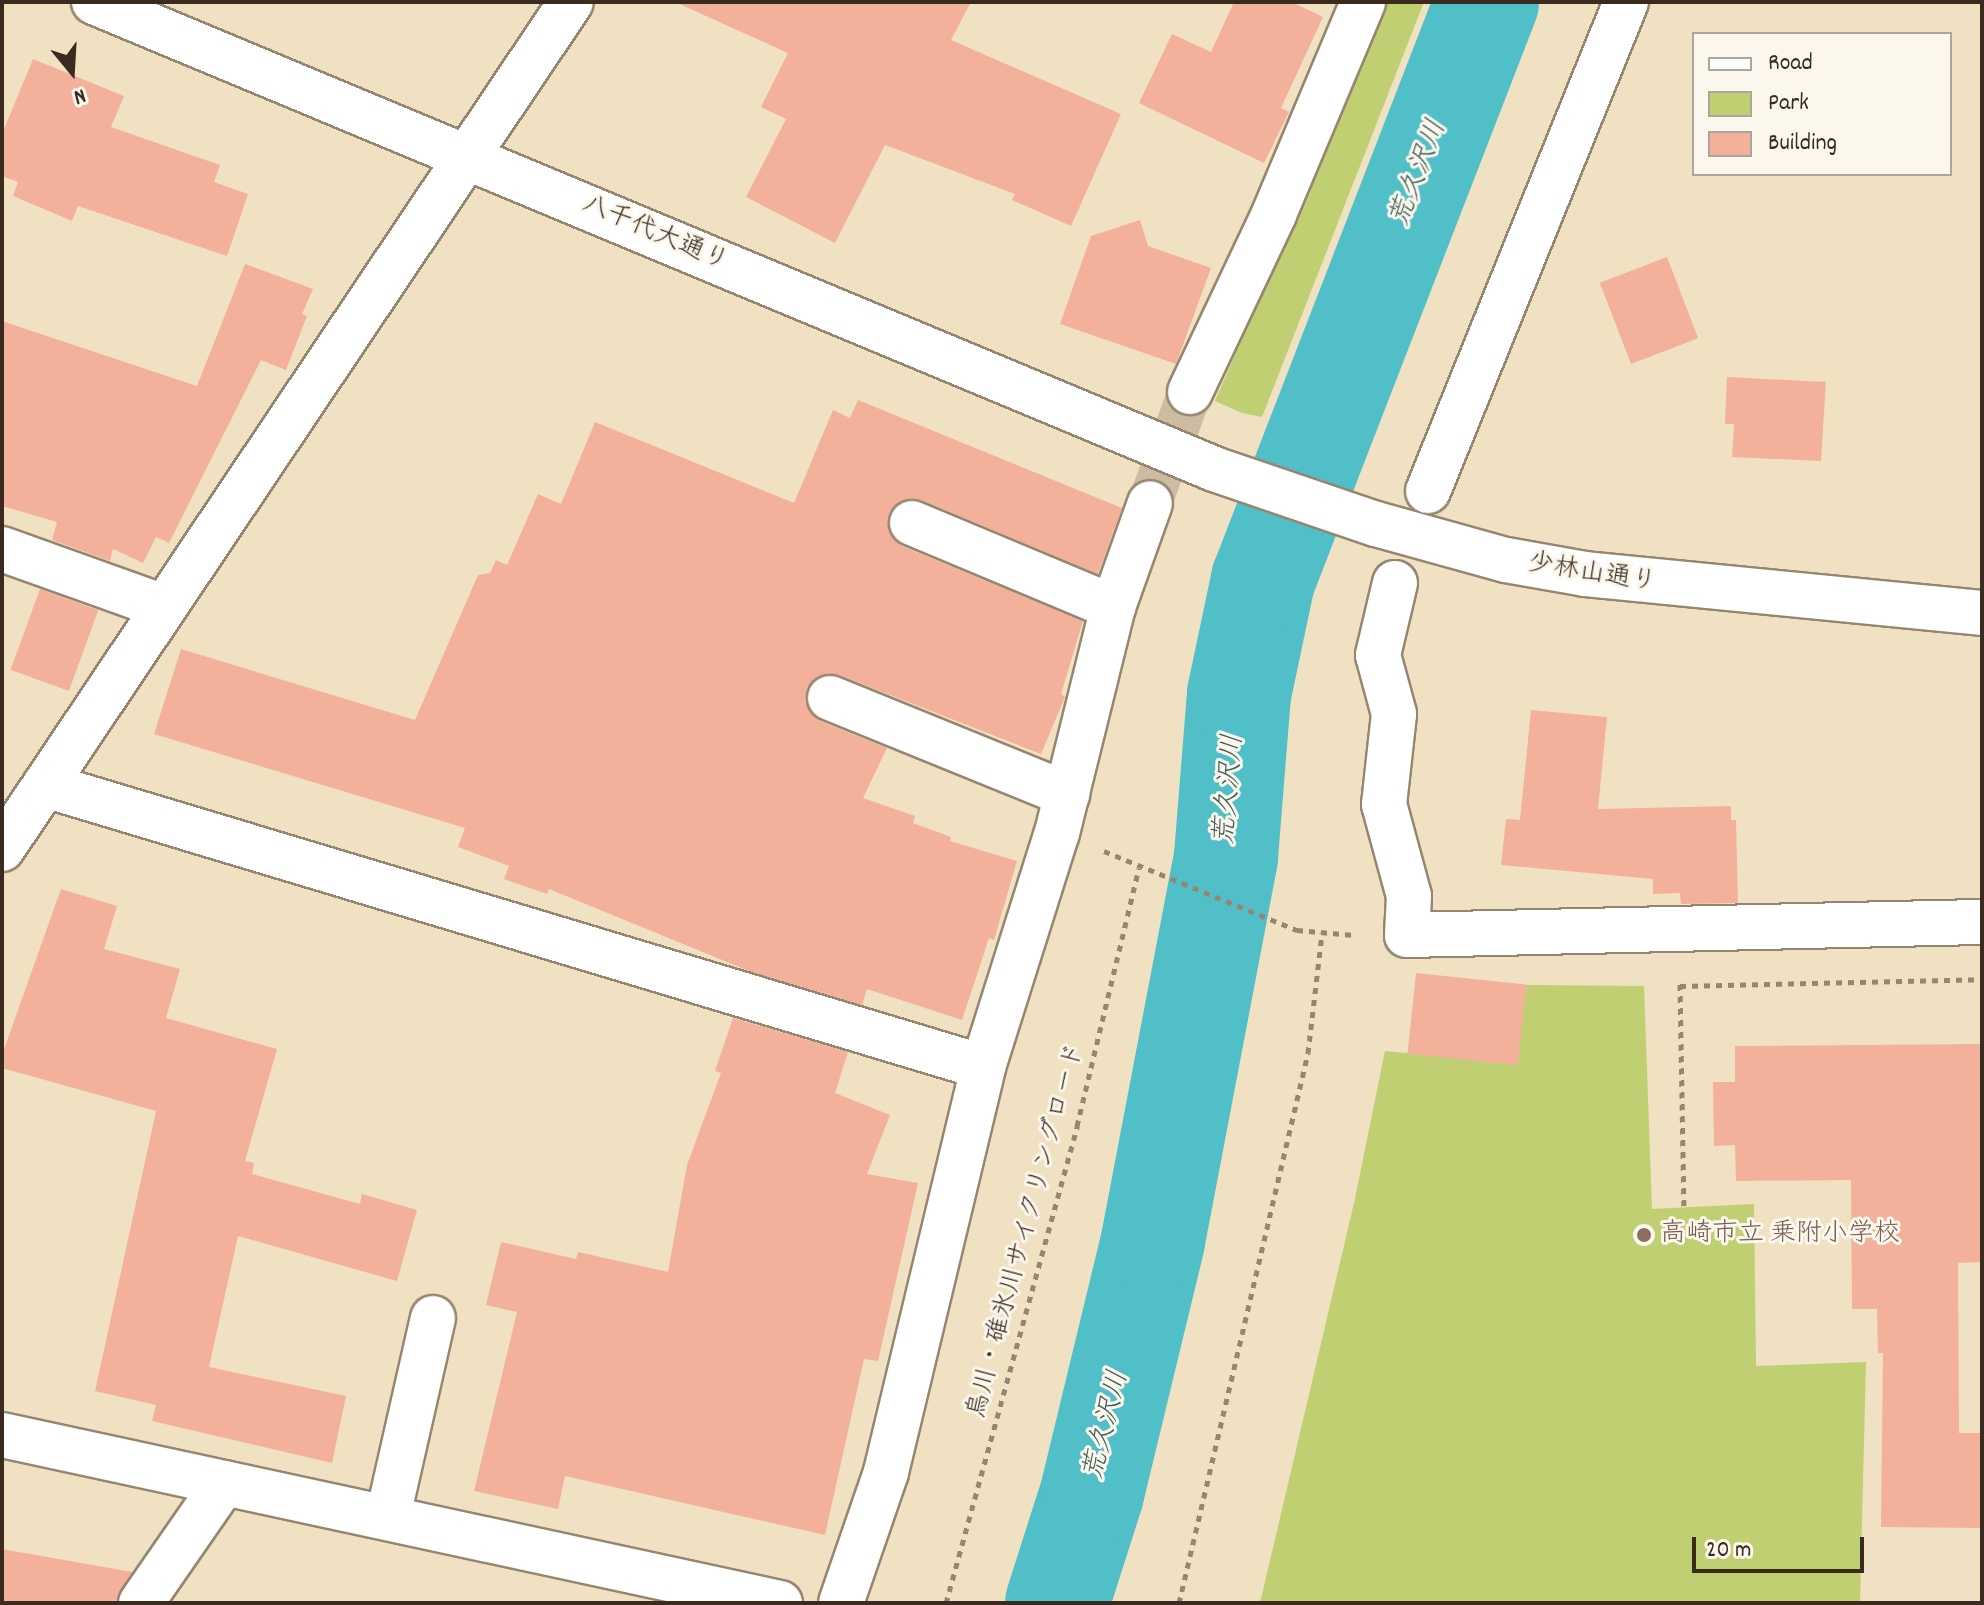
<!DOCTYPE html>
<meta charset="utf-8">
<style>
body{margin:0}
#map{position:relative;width:1984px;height:1605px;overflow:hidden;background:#f0e1c2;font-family:Dekko,"Klee One",sans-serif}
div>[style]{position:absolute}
.green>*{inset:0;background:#bfcf71}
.river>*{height:104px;margin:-52px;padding:0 52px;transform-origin:52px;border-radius:52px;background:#51bfc7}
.building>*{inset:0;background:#f3b19c;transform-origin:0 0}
.minor-tunnel>*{height:44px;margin-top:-22px;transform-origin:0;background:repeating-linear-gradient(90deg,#ccbca1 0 44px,transparent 0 66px)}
.path>*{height:5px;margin-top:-2.5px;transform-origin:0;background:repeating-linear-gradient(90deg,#968670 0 6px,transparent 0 12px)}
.roads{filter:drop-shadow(2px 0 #968670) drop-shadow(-2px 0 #968670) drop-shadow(0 2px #968670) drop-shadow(0 -2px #968670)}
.minor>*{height:44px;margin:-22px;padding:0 22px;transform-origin:22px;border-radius:22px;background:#fff}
.major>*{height:44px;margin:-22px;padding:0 22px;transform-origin:22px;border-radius:22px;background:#fff}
.dots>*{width:22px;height:22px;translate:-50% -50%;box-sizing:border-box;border:4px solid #fbf7ec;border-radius:50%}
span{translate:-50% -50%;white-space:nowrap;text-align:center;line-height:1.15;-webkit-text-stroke:6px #fbf7ec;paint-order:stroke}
.street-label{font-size:26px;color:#3b2a1e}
.education-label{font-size:26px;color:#785e54}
.left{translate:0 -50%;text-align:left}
.water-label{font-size:28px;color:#435e59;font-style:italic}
.frame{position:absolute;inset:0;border:4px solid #3b2a1e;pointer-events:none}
.legend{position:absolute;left:1692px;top:32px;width:260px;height:144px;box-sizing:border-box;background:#fbf7ec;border:2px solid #aea59a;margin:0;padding:10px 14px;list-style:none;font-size:24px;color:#3b2a1e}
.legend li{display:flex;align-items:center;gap:16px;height:40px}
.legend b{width:40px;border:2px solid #aea59a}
.north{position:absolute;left:32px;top:32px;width:80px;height:80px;-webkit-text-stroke:6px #fbf7ec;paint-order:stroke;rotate:162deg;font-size:22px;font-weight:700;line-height:32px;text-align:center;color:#3b2a1e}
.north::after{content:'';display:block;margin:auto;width:28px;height:36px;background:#3b2a1e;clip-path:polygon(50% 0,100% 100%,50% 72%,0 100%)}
.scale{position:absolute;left:1692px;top:1537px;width:172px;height:36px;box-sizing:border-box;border:4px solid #3b2a1e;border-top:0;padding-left:10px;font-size:24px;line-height:28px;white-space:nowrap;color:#3b2a1e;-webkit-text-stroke:6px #fbf7ec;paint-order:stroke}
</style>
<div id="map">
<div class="green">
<i style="clip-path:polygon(1388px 2px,1424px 2px,1262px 417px,1242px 413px,1215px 401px)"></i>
<i style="clip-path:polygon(1526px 985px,1644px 986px,1652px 1209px,1754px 1204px,1756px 1366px,1866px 1362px,1860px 1603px,1260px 1603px,1354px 1203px,1385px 1051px,1517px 1064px)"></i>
</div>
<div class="river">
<i style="left:1057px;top:1603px;width:115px;rotate:-72.3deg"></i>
<i style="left:1092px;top:1493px;width:260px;rotate:-76.4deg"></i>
<i style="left:1153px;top:1240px;width:391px;rotate:-79.2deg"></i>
<i style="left:1226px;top:856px;width:163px;rotate:-85.4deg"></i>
<i style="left:1239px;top:694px;width:116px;rotate:-78.1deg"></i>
<i style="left:1263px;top:580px;width:620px;rotate:-68.82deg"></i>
</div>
<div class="building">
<i style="clip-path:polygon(675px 2px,971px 2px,951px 40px,1121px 114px,1071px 226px,1012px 200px,1015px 194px,885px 145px,835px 243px,746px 197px,786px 119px,761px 107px,788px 53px)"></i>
<i style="clip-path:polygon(1234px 2px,1292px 2px,1323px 17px,1281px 108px,1289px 112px,1264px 163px,1139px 103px,1172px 34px,1211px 52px)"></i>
<i style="clip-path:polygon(33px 59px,124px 96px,111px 127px,220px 165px,214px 182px,248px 194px,227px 256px,78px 206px,72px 221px,13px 196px,18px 182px,2px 176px,2px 134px)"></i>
<i style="clip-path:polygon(1140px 220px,1148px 246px,1211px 268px,1176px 364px,1060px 324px,1091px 236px)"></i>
<i style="left:1667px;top:257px;width:87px;height:72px;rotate:69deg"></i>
<i style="clip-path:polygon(245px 264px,313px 289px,302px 314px,307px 316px,286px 370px,261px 360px,169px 543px,156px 537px,143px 563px,113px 549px,110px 561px,52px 540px,57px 522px,2px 506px,2px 321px,197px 386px)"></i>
<i style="clip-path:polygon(1727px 377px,1826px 382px,1821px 461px,1732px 457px,1734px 424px,1725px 424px)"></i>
<i style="clip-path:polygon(858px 400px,1122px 508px,1098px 574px,921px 500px,898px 503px,889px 514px,892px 537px,902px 546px,1083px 621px,1061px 694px,1065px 697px,1041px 754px,839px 675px,815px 678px,807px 689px,805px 702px,820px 721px,887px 748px,863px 798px,915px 816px,913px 823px,951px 837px,950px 841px,1017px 861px,994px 940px,989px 938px,962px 1020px,867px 989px,862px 1005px,749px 971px,549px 889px,547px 894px,504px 879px,509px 866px,458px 847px,465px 828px,154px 734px,181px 649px,415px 720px,478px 575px,490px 573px,496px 560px,507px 565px,538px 494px,561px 504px,595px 422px,794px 503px,833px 410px,850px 418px)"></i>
<i style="left:40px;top:589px;width:62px;height:86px;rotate:20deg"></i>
<i style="clip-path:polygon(1531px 710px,1607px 717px,1598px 809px,1731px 806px,1731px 820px,1736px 820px,1738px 903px,1681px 904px,1680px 893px,1653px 894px,1653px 879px,1501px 865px,1506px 819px,1520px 820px)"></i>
<i style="clip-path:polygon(61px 889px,117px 906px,104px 949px,180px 969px,166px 1018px,277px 1049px,245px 1161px,254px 1163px,252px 1174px,360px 1204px,362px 1194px,417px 1210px,397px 1281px,238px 1236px,209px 1367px,346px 1396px,332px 1463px,152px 1421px,156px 1405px,95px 1391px,156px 1111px,2px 1068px,2px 1055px)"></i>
<i style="left:1416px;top:973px;width:111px;height:81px;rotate:6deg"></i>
<i style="clip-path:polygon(733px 1018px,848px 1052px,835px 1093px,890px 1115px,867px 1174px,918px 1183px,878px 1361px,864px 1359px,825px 1535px,565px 1476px,558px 1509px,474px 1491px,517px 1312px,486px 1305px,501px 1242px,576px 1259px,578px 1252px,668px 1272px,687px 1165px,721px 1073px,715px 1071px)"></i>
<i style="clip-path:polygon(1982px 1044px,1982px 1262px,1958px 1263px,1959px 1433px,1982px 1433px,1982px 1528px,1881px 1527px,1883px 1353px,1878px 1353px,1877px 1309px,1852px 1309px,1851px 1180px,1736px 1181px,1735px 1145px,1714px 1146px,1713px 1082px,1735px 1082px,1735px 1046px)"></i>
<i style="clip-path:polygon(2px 1549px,132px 1572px,116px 1603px,2px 1603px)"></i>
</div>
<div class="minor-tunnel">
<i style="left:1150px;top:503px;width:118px;rotate:-70.2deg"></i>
</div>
<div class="path">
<i style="left:1104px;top:851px;width:209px;rotate:22.3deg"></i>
<i style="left:1297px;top:930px;width:57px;rotate:5deg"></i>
<i style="left:1680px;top:984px;width:224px;rotate:89deg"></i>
<i style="left:1680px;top:986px;width:302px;rotate:-1.3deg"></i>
<i style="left:946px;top:1603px;width:495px;rotate:-74.6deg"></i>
<i style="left:1077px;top:1126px;width:265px;rotate:-76.5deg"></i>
<i style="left:1179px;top:1603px;width:565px;rotate:-76.8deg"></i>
<i style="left:1308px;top:1053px;width:121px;rotate:-83.3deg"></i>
</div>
<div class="roads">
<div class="minor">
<i style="left:1190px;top:392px;width:197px;rotate:-64.7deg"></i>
<i style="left:1274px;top:214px;width:230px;rotate:-67.2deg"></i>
<i style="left:1428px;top:491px;width:528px;rotate:-67.96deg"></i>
<i style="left:912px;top:523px;width:218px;rotate:22.7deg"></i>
<i style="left:2px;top:549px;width:172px;rotate:19.7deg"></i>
<i style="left:1395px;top:583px;width:74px;rotate:103.3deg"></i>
<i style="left:1378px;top:655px;width:61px;rotate:74.8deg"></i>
<i style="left:1394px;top:714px;width:91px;rotate:96.3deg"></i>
<i style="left:1384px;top:804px;width:95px;rotate:74.8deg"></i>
<i style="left:1409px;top:896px;width:39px;rotate:93deg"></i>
<i style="left:1407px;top:935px;width:575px;rotate:-1.3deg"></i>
<i style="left:830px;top:698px;width:256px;rotate:22.1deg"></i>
<i style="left:45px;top:785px;width:979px;rotate:16.73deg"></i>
<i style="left:2px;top:849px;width:1020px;rotate:-56.11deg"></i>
<i style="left:2px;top:1435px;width:796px;rotate:12.19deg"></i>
<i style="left:388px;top:1516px;width:203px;rotate:-77.2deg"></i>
<i style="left:141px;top:1603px;width:146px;rotate:-55.3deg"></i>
<i style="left:841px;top:1603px;width:139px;rotate:-71deg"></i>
<i style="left:886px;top:1472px;width:416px;rotate:-76.5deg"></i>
<i style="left:983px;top:1067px;width:245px;rotate:-72.5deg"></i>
<i style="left:1057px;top:833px;width:233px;rotate:-76.1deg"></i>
<i style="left:1113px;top:607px;width:110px;rotate:-70.4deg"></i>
</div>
<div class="major">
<i style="left:94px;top:2px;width:1213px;rotate:22.63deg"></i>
<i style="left:1214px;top:469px;width:171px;rotate:18.8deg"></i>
<i style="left:1376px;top:524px;width:135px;rotate:15.5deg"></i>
<i style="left:1506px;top:560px;width:80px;rotate:10deg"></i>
<i style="left:1585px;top:574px;width:399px;rotate:5.6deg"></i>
</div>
</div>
<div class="dots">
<i style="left:1644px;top:1235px;background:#8d6e63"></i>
</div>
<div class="street-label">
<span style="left:655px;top:234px;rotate:23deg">八千代大通り</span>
<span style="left:1592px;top:574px;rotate:9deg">少林山通り</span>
<span style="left:1027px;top:1231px;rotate:-75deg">烏川・碓氷川サイクリングロード</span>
</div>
<div class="education-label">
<span class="left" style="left:1660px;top:1235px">高崎市立 乗附小学校</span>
</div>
<div class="water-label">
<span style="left:1420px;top:174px;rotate:-69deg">荒久沢川</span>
<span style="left:1231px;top:790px;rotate:-85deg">荒久沢川</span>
<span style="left:1108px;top:1426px;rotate:-76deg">荒久沢川</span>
</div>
<div class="frame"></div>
<ul class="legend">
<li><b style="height:10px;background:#fff"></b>Road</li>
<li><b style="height:22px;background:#bfcf71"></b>Park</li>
<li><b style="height:22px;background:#f3b19c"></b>Building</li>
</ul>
<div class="north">N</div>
<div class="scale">20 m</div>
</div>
